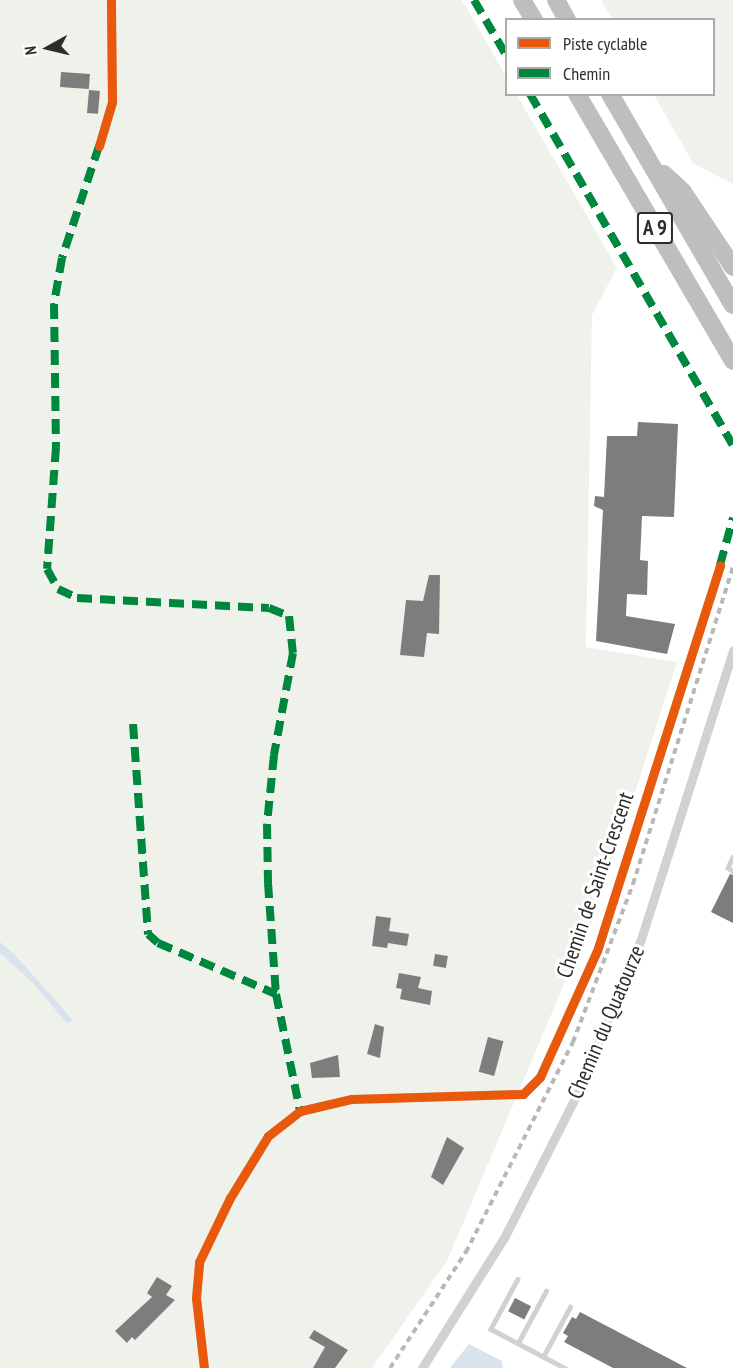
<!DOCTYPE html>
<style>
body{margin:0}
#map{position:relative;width:733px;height:1368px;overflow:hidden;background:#fff;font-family:"PT Sans Narrow",sans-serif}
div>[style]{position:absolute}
.green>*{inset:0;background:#eef2eb}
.water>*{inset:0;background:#d8e3ee}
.building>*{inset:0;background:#7d7d7d;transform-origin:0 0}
.lane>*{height:4.5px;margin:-2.25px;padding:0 2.25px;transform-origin:2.25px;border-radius:2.25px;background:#d1d1d1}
.street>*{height:9px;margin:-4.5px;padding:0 4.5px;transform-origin:4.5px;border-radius:4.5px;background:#d1d1d1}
.highway>*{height:18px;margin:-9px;padding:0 9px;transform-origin:9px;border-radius:9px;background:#bebebe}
.rail>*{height:4px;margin-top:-2px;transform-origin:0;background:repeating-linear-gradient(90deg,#b8b8b8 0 6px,transparent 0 10.5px)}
.quiet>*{height:8px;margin-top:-4px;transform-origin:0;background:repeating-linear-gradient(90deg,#00873e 0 15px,transparent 0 23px)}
.cycleway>*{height:9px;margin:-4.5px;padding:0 4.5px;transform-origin:4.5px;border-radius:4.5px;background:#e8590c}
span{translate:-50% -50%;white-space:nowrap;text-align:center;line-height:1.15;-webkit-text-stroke:6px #fff;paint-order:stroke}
.shield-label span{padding:2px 4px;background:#fff;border:2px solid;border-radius:4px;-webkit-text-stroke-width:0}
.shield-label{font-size:21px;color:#2c2c2c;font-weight:700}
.street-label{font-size:22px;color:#2c2c2c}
.legend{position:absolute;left:505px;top:18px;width:210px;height:78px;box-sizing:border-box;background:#fff;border:2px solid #ababab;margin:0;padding:8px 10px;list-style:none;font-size:18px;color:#2c2c2c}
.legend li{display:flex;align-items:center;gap:12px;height:30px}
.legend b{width:30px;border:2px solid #ababab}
.north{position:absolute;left:18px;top:18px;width:60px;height:60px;-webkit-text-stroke:4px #fff;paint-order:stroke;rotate:262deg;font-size:16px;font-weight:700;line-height:24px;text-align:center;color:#2c2c2c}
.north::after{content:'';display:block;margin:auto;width:21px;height:27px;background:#2c2c2c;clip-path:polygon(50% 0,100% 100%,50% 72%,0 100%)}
</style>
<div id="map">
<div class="green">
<i style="clip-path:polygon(0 0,462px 0,506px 76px,506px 94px,517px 95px,617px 268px,592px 315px,586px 647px,677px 662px,603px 892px,447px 1261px,372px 1368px,0 1368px)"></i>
<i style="clip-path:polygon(601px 0,733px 0,733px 184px,693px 163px,654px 95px,714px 94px,714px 20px,612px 19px)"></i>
</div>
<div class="water">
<i style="clip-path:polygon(0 942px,14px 954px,73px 1020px,67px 1024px,34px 984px,0 953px)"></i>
<i style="clip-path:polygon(469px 1344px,502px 1361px,503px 1368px,450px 1368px)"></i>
</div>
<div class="building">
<i style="left:61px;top:72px;width:29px;height:15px;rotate:4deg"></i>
<i style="left:89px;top:90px;width:11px;height:23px;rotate:5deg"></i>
<i style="clip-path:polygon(638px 422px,678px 424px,674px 517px,642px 516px,640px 560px,648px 561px,647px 595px,627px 594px,626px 616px,675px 624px,667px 654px,596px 641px,603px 510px,594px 506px,595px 496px,604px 497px,607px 436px,637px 436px)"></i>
<i style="clip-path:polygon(429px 575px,440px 575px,439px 634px,427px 633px,424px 657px,400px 655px,406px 600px,423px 601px)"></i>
<i style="clip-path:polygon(730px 874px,733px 875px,733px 923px,711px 912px)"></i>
<i style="clip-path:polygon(376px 916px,391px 918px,389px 931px,409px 934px,407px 946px,388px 943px,387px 948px,372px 946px)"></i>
<i style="left:435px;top:954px;width:13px;height:12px;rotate:9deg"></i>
<i style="clip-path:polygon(399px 973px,421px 977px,418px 988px,432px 991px,430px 1005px,400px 999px,402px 989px,396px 988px)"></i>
<i style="clip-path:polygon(375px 1024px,384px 1027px,380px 1058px,367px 1054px)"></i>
<i style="left:488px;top:1037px;width:16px;height:36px;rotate:15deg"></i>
<i style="clip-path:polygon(338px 1055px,340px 1077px,312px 1078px,310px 1063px)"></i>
<i style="clip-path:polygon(447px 1137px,464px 1148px,443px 1185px,431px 1177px)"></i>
<i style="clip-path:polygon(157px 1277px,172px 1286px,166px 1295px,175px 1300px,135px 1340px,132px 1337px,127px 1343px,115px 1331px,152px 1297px,147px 1293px)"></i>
<i style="left:515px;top:1298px;width:18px;height:15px;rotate:27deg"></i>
<i style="clip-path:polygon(580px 1312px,687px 1368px,613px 1368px,564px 1342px,568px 1336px,563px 1333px,572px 1317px,576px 1319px)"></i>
<i style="clip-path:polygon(314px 1330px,348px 1350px,335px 1368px,313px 1368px,325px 1347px,309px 1338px)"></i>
</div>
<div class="lane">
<i style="left:733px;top:857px;width:12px;rotate:114deg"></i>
<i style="left:728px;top:868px;width:6px;rotate:31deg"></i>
<i style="left:518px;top:1279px;width:57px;rotate:118.4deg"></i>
<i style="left:491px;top:1329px;width:84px;rotate:27.8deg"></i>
<i style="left:518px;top:1343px;width:59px;rotate:-61.7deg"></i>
<i style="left:543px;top:1357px;width:57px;rotate:-61.6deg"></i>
</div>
<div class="street">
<i style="left:99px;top:146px;width:46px;rotate:-73.5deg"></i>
<i style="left:112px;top:102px;width:102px;rotate:-90.6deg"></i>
<i style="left:204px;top:1368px;width:70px;rotate:-96.5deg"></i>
<i style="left:196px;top:1298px;width:36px;rotate:-85deg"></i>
<i style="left:199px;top:1262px;width:71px;rotate:-64.2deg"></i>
<i style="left:230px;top:1198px;width:73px;rotate:-58.5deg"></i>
<i style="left:268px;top:1136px;width:41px;rotate:-38deg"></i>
<i style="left:300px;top:1111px;width:52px;rotate:-13.2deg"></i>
<i style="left:351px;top:1099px;width:172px;rotate:-1.7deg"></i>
<i style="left:523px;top:1094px;width:24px;rotate:-45deg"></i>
<i style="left:540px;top:1077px;width:138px;rotate:-65.7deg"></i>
<i style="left:597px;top:951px;width:405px;rotate:-72.3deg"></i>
<i style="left:422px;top:1368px;width:154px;rotate:-57.8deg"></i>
<i style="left:504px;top:1238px;width:164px;rotate:-63.1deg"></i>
<i style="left:578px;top:1092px;width:165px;rotate:-67.6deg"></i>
<i style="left:641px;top:939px;width:303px;rotate:-72.3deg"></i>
</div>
<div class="highway">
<i style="left:522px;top:0;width:23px;rotate:59deg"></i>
<i style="left:556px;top:0;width:23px;rotate:61deg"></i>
<i style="left:577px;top:94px;width:309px;rotate:59.7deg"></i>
<i style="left:610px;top:94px;width:244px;rotate:59.8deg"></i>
<i style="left:664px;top:174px;width:26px;rotate:43deg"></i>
<i style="left:683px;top:192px;width:90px;rotate:56.3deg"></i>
</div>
<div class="rail">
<i style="left:390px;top:1368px;width:139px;rotate:-56.8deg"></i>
<i style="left:466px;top:1252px;width:236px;rotate:-63deg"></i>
<i style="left:573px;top:1042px;width:169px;rotate:-69.2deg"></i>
<i style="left:633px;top:884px;width:333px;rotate:-72.5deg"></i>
</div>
<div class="quiet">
<i style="left:474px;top:0;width:64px;rotate:59.8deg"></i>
<i style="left:530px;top:94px;width:405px;rotate:60deg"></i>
<i style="left:99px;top:146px;width:118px;rotate:108.3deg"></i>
<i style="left:62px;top:258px;width:47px;rotate:99.9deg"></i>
<i style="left:54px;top:304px;width:143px;rotate:89.2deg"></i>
<i style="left:56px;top:447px;width:122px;rotate:94.2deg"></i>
<i style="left:47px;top:569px;width:23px;rotate:61deg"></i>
<i style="left:58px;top:589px;width:21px;rotate:25deg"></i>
<i style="left:77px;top:598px;width:192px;rotate:3deg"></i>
<i style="left:269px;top:608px;width:22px;rotate:22deg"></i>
<i style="left:289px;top:616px;width:37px;rotate:84deg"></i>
<i style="left:293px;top:653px;width:104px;rotate:100.6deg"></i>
<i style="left:274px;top:755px;width:69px;rotate:95.8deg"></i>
<i style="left:267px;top:824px;width:59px;rotate:89deg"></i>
<i style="left:268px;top:883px;width:111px;rotate:85.9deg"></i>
<i style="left:276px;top:994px;width:119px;rotate:78.4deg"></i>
<i style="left:720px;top:565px;width:49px;rotate:-74.5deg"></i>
<i style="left:133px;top:724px;width:211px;rotate:85.9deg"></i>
<i style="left:148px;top:934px;width:13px;rotate:42deg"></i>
<i style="left:158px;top:943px;width:129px;rotate:23.4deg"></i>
</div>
<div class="cycleway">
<i style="left:99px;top:146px;width:46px;rotate:-73.5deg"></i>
<i style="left:112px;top:102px;width:102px;rotate:-90.6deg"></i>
<i style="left:204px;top:1368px;width:70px;rotate:-96.5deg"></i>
<i style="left:196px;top:1298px;width:36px;rotate:-85deg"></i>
<i style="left:199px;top:1262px;width:71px;rotate:-64.2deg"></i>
<i style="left:230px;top:1198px;width:73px;rotate:-58.5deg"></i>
<i style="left:268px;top:1136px;width:41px;rotate:-38deg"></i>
<i style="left:300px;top:1111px;width:52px;rotate:-13.2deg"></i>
<i style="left:351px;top:1099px;width:172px;rotate:-1.7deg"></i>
<i style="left:523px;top:1094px;width:24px;rotate:-45deg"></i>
<i style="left:540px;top:1077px;width:138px;rotate:-65.7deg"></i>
<i style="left:597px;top:951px;width:405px;rotate:-72.3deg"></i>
</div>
<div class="shield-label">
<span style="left:655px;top:228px">A 9</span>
</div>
<div class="street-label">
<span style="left:595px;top:885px;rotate:-71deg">Chemin de Saint-Crescent</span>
<span style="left:606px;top:1022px;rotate:-67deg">Chemin du Quatourze</span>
</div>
<ul class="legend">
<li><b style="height:8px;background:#e8590c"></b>Piste cyclable</li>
<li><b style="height:8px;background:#00873e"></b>Chemin</li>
</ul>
<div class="north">N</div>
</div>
